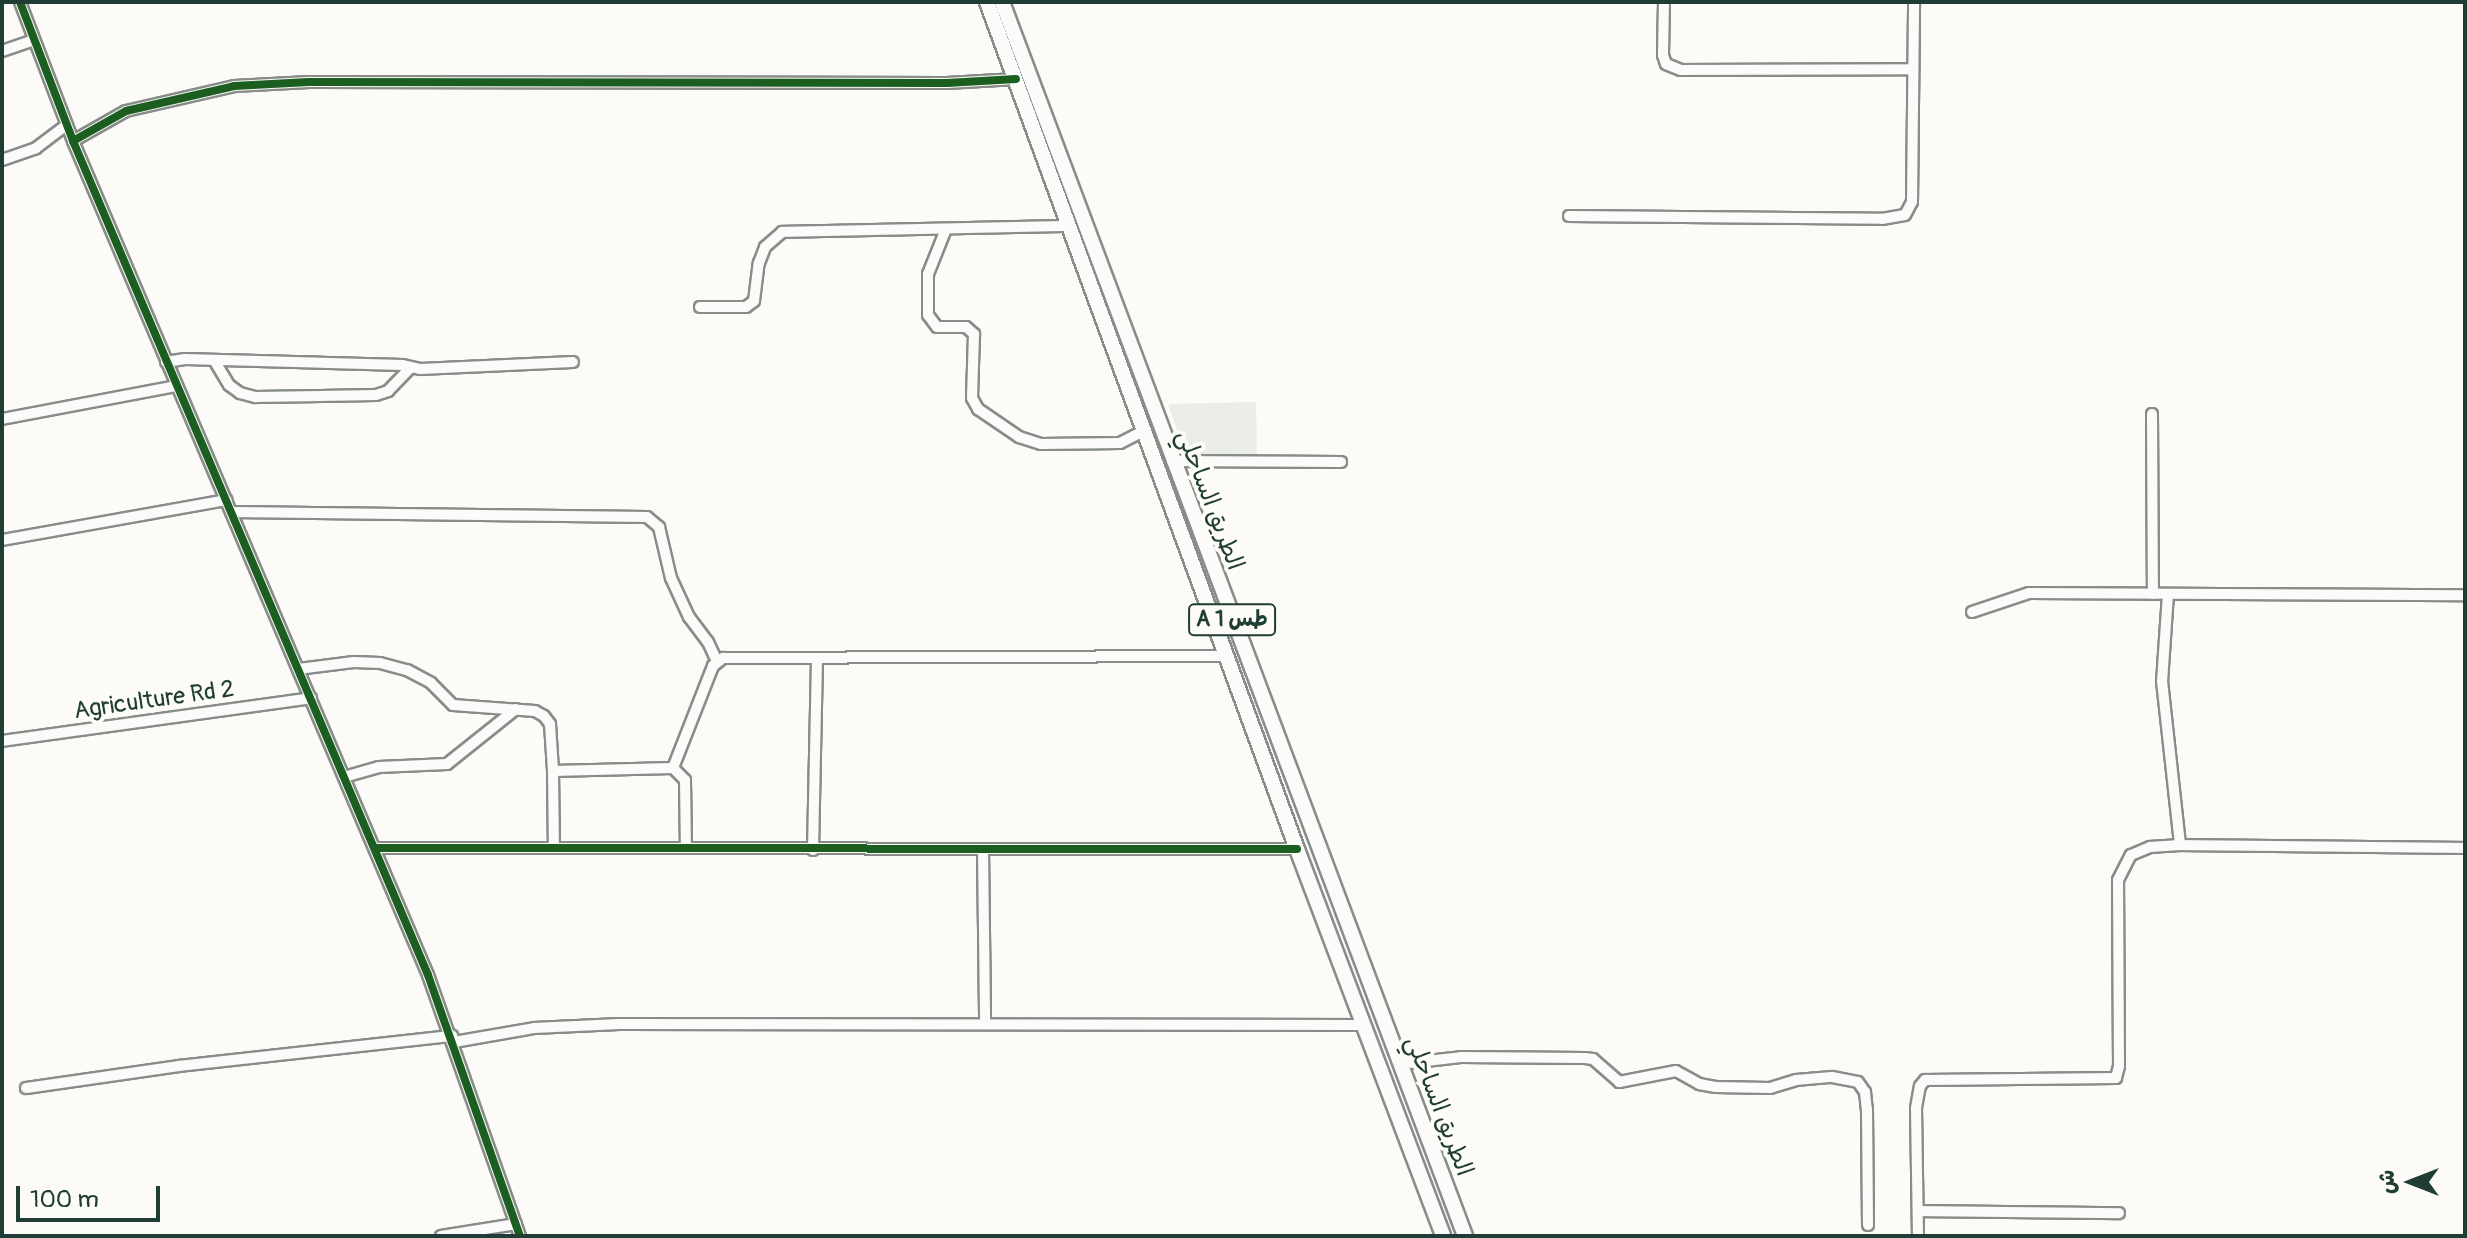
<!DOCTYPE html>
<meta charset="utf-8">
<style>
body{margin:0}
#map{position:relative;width:2467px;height:1238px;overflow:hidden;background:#fcfbf8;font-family:Pangolin,"Playpen Sans Arabic",sans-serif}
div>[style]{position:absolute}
.built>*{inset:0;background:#ebede8}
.roads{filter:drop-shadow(2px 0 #888d8a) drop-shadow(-2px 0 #888d8a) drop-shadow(0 2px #888d8a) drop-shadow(0 -2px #888d8a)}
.minor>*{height:10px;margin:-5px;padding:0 5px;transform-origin:5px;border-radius:5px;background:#fbfbf9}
.highway>*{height:14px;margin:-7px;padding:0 7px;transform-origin:7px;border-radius:7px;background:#fbfbf9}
.cycleway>*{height:8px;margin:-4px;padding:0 4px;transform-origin:4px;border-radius:4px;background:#1b5e20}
span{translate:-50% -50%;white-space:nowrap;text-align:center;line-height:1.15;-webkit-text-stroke:8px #fdfcf7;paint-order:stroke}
.shield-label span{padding:2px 6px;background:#fdfcf7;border:2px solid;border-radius:6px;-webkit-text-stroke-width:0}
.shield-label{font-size:22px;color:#1f3d34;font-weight:700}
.street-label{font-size:24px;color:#1f3d34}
.frame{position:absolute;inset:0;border:4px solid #1f3d34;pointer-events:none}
.north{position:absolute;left:2371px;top:1142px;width:80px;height:80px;-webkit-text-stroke:6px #fdfcf7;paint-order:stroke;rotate:270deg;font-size:22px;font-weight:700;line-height:32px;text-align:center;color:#1f3d34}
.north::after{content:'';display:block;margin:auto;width:28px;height:36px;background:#1f3d34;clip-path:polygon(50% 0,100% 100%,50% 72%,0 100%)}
.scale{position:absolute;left:16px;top:1186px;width:144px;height:36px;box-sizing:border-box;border:4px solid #1f3d34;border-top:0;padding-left:10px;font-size:24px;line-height:28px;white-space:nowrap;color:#1f3d34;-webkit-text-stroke:6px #fdfcf7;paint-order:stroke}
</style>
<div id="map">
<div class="built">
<i style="clip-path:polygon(1256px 402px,1257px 456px,1187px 458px,1168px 404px)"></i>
</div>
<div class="roads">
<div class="minor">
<i style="left:20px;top:2px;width:149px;rotate:69.1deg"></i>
<i style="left:73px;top:141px;width:906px;rotate:66.94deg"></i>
<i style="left:428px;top:975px;width:277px;rotate:70.6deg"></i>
<i style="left:1664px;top:2px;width:53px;rotate:91.1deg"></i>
<i style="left:1663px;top:55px;width:9px;rotate:72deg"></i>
<i style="left:1666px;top:64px;width:16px;rotate:22deg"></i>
<i style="left:1681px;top:70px;width:232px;rotate:-0.2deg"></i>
<i style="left:2px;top:51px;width:34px;rotate:-19deg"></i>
<i style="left:73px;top:141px;width:61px;rotate:-29.5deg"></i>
<i style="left:126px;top:111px;width:111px;rotate:-13deg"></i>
<i style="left:234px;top:86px;width:75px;rotate:-3.1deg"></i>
<i style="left:309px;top:82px;width:638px;rotate:0.09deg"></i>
<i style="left:947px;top:83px;width:69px;rotate:-3.3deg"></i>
<i style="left:2px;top:160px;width:36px;rotate:-19deg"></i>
<i style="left:36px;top:148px;width:38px;rotate:-37deg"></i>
<i style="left:1569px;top:216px;width:313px;rotate:0.5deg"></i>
<i style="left:1882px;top:219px;width:23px;rotate:-10deg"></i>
<i style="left:1905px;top:215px;width:15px;rotate:-62deg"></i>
<i style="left:1912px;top:202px;width:200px;rotate:-89.4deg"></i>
<i style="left:946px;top:229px;width:48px;rotate:111.8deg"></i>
<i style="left:928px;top:274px;width:41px;rotate:90deg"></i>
<i style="left:928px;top:315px;width:15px;rotate:53deg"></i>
<i style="left:937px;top:327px;width:29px"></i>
<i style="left:966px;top:327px;width:11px;rotate:41deg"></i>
<i style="left:974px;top:334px;width:64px;rotate:91.8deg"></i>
<i style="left:972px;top:398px;width:13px;rotate:61deg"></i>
<i style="left:978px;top:409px;width:50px;rotate:34.3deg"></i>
<i style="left:1019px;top:437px;width:23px;rotate:18deg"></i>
<i style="left:1041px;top:444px;width:79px;rotate:-0.7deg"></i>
<i style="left:1120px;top:443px;width:28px;rotate:-27deg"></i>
<i style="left:700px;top:307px;width:46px"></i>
<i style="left:746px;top:307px;width:10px;rotate:-37deg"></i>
<i style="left:754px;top:301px;width:38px;rotate:-83deg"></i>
<i style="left:759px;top:263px;width:17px;rotate:-69deg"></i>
<i style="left:765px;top:247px;width:23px;rotate:-41deg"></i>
<i style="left:782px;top:232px;width:288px;rotate:-1.2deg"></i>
<i style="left:214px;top:360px;width:29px;rotate:59deg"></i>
<i style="left:229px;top:385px;width:14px;rotate:36deg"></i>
<i style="left:240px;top:393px;width:16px;rotate:15deg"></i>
<i style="left:255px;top:397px;width:121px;rotate:-0.9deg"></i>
<i style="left:376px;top:395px;width:13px;rotate:-18deg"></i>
<i style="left:388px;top:391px;width:33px;rotate:-46deg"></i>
<i style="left:166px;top:362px;width:19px;rotate:-9deg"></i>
<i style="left:185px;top:359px;width:218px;rotate:1.6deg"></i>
<i style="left:403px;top:365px;width:17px;rotate:13deg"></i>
<i style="left:420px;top:369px;width:153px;rotate:-2.6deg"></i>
<i style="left:2152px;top:414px;width:180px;rotate:89.7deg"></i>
<i style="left:2px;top:419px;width:177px;rotate:-10.7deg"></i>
<i style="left:1172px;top:461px;width:169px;rotate:0.3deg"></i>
<i style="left:232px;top:512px;width:415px;rotate:0.7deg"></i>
<i style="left:647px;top:517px;width:16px;rotate:40deg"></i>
<i style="left:659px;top:527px;width:52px;rotate:76.8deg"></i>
<i style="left:671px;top:578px;width:43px;rotate:65.2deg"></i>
<i style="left:689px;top:617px;width:31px;rotate:53deg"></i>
<i style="left:708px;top:642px;width:21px;rotate:65deg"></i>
<i style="left:2px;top:540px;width:228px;rotate:-10.1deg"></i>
<i style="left:2168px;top:594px;width:87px;rotate:93.9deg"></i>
<i style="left:2162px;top:681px;width:165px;rotate:83.7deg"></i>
<i style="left:1972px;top:612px;width:60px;rotate:-18.4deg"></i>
<i style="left:2029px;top:593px;width:436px;rotate:0.3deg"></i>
<i style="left:298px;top:669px;width:56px;rotate:-7.1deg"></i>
<i style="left:354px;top:662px;width:26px;rotate:2deg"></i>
<i style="left:380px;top:663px;width:28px;rotate:15deg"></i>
<i style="left:407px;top:670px;width:27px;rotate:28deg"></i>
<i style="left:431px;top:683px;width:31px;rotate:45deg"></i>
<i style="left:453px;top:705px;width:82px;rotate:4.2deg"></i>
<i style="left:535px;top:711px;width:10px;rotate:29deg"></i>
<i style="left:544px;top:716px;width:10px;rotate:53deg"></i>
<i style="left:550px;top:724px;width:47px;rotate:86.3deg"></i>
<i style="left:553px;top:771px;width:77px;rotate:89.3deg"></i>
<i style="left:2px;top:741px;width:312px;rotate:-7.9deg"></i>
<i style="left:673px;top:768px;width:110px;rotate:-68.6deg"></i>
<i style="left:713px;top:666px;width:13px;rotate:-39deg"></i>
<i style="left:723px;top:658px;width:505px;rotate:-0.23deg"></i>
<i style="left:553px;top:771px;width:120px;rotate:-1.4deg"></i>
<i style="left:673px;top:768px;width:17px;rotate:45deg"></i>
<i style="left:685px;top:780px;width:68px;rotate:89.2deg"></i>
<i style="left:344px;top:777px;width:36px;rotate:-16deg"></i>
<i style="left:379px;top:767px;width:68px;rotate:-2.5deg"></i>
<i style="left:447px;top:764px;width:88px;rotate:-38.6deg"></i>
<i style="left:375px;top:848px;width:922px;rotate:0.06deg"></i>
<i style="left:983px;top:849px;width:175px;rotate:89.3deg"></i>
<i style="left:813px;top:850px;width:192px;rotate:-88.8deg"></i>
<i style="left:454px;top:1042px;width:81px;rotate:-9.9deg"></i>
<i style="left:534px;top:1028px;width:85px;rotate:-2.7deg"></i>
<i style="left:619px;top:1024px;width:746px;rotate:0.08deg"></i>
<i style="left:1400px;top:1064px;width:61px;rotate:-6.5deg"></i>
<i style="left:1461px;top:1057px;width:124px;rotate:0.5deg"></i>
<i style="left:1585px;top:1058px;width:8px;rotate:7deg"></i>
<i style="left:1593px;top:1059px;width:35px;rotate:41deg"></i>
<i style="left:1619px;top:1082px;width:58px;rotate:-10.9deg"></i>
<i style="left:1676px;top:1071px;width:26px;rotate:29deg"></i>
<i style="left:1699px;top:1084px;width:17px;rotate:10deg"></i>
<i style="left:1716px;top:1087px;width:54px;rotate:1.1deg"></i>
<i style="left:1770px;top:1088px;width:27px;rotate:-17deg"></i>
<i style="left:1796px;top:1080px;width:36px;rotate:-5deg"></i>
<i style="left:1832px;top:1077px;width:26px;rotate:11deg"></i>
<i style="left:1858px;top:1082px;width:12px;rotate:55deg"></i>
<i style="left:1865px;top:1092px;width:18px;rotate:84deg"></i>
<i style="left:1867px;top:1110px;width:115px;rotate:89.5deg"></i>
<i style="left:26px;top:1088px;width:155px;rotate:-8.2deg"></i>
<i style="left:179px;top:1066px;width:275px;rotate:-6.3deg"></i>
<i style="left:1918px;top:1211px;width:201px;rotate:0.6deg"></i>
<i style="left:441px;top:1236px;width:76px;rotate:-9.1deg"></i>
<i style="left:1918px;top:1236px;width:128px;rotate:-90.9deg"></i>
<i style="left:1916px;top:1108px;width:22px;rotate:-80deg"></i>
<i style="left:1920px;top:1086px;width:8px;rotate:-50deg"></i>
<i style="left:1925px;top:1080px;width:191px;rotate:-0.6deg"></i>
<i style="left:2116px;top:1078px;width:12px;rotate:-76deg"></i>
<i style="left:2119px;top:1066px;width:186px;rotate:-90.3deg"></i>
<i style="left:2118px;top:880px;width:28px;rotate:-63deg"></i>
<i style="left:2131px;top:855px;width:21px;rotate:-23deg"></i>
<i style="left:2150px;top:847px;width:30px;rotate:-4deg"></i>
<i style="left:2180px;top:845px;width:285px;rotate:0.6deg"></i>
</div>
<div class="highway">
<i style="left:987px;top:2px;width:902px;rotate:69.9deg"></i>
<i style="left:1297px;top:849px;width:414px;rotate:69.3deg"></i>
<i style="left:1002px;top:2px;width:1318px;rotate:69.43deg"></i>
</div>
</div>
<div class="cycleway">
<i style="left:20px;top:2px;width:149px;rotate:69.1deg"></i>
<i style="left:73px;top:141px;width:906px;rotate:66.94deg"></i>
<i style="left:428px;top:975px;width:277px;rotate:70.6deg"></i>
<i style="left:73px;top:141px;width:61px;rotate:-29.5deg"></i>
<i style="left:126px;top:111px;width:111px;rotate:-13deg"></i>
<i style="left:234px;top:86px;width:75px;rotate:-3.1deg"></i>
<i style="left:309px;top:82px;width:638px;rotate:0.09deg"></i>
<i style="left:947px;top:83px;width:69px;rotate:-3.3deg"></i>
<i style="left:375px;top:848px;width:922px;rotate:0.06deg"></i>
</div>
<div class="shield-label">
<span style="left:1232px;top:620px">A 1 طس</span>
</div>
<div class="street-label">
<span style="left:1210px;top:500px;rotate:69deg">الطريق الساحلي</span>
<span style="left:154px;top:700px;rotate:-8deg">Agriculture Rd 2</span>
<span style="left:1439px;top:1106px;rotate:69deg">الطريق الساحلي</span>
</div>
<div class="frame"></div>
<div class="north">ش</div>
<div class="scale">100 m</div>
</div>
